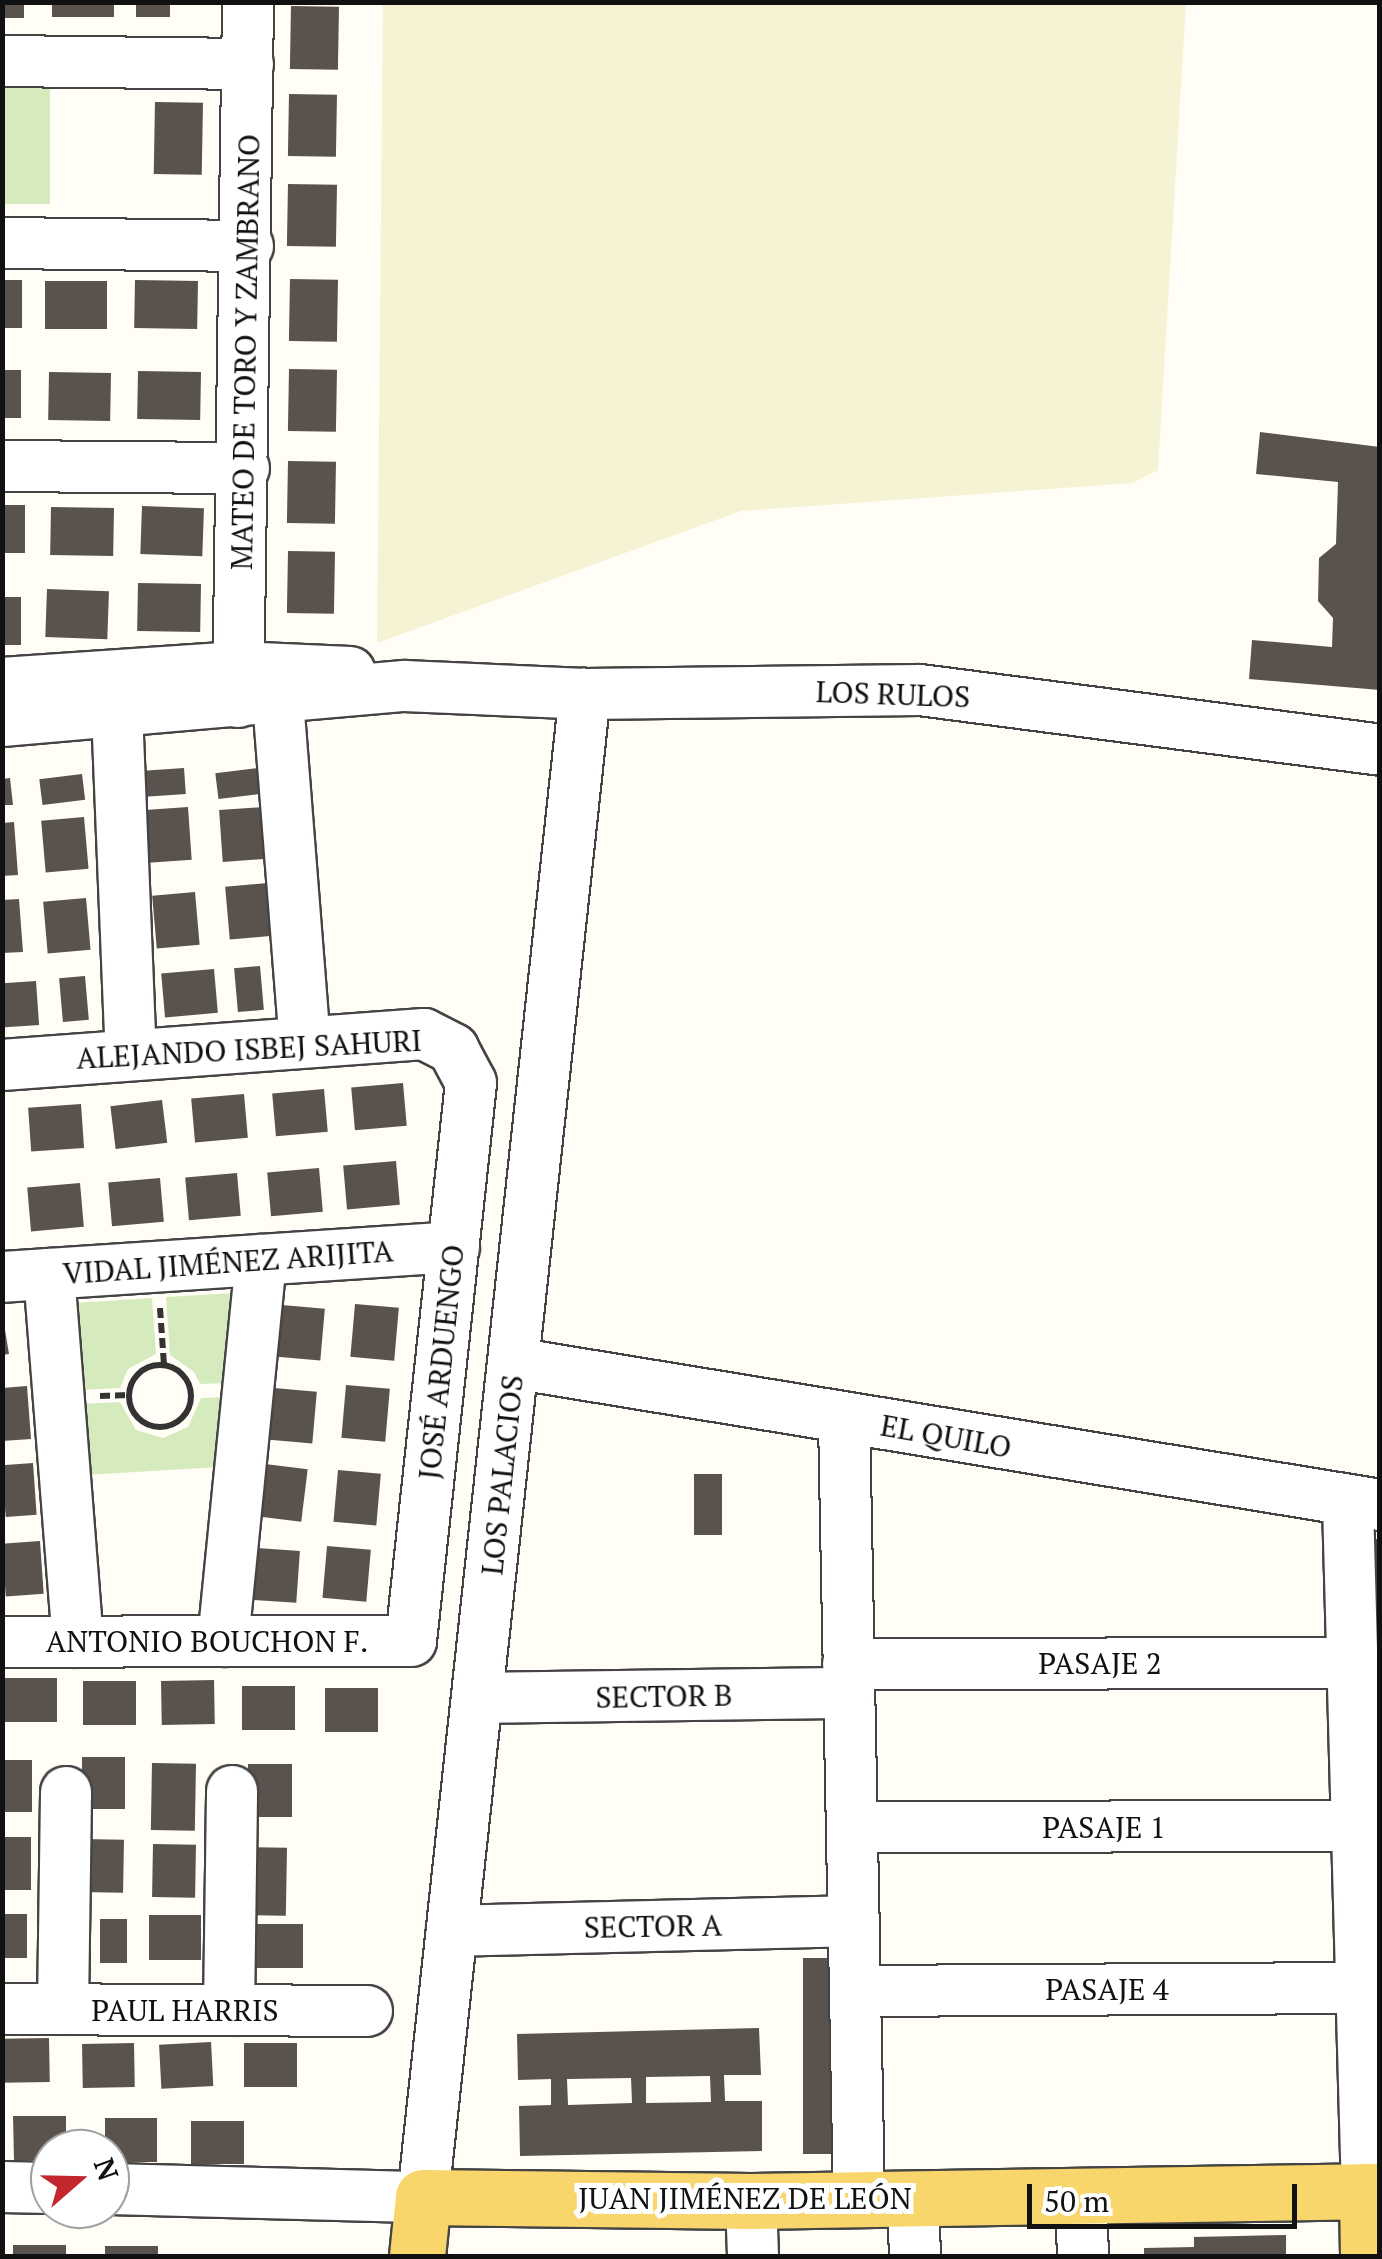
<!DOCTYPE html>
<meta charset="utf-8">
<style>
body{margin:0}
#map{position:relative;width:1382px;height:2259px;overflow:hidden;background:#fffdf5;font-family:"PT Serif",serif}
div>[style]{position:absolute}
.farmland>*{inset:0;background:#f6f3d4}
.green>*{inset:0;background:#d5ebbd;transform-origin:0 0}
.building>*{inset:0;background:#5a524d;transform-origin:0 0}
.path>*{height:6px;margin-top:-3px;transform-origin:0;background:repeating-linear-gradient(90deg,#333 0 10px,transparent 0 15px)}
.path>.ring{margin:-3px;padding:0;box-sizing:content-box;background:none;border:6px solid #333;border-radius:50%}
.roads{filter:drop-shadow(2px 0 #444) drop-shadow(-2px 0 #444) drop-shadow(0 2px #444) drop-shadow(0 -2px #444)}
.minor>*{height:50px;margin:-25px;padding:0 25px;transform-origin:25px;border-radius:25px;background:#fff}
.major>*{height:55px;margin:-27.5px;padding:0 27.5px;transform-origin:27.5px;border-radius:27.5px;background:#f9d66b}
span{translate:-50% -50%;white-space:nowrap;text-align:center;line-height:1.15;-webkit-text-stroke:10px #fff;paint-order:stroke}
.street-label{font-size:30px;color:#111}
.frame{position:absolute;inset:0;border:5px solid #111;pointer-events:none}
.north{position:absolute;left:30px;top:2129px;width:100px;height:100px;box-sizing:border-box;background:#fff;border:2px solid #a0a0a0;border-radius:50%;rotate:70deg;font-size:28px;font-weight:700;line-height:40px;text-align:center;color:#111}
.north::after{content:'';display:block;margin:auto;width:35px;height:45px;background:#c4262e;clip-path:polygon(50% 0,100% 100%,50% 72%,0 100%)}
.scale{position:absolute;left:1027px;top:2184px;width:270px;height:45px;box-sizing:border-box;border:5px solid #111;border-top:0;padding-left:12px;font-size:30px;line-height:35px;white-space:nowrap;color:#111;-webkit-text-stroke:8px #fff;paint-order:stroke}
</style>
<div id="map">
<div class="farmland">
<i style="clip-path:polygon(383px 3px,1186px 3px,1158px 470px,1133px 483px,741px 511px,377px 643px)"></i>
</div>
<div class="green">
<i style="left:2px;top:85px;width:48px;height:119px"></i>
<i style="clip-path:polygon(235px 1293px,227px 1383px,200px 1384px,194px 1372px,170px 1355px,166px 1297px)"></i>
<i style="clip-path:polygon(152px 1298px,156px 1354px,128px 1369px,120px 1388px,80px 1390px,74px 1303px)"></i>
<i style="clip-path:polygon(225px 1397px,219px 1467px,85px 1475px,80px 1404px,120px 1402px,136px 1430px,163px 1438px,188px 1427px,201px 1398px)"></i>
</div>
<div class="building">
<i style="left:2px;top:2px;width:22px;height:16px"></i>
<i style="left:52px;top:2px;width:62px;height:15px"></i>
<i style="left:136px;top:2px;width:34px;height:15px"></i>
<i style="left:291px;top:6px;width:48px;height:63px;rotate:1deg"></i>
<i style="left:289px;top:94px;width:48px;height:62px;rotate:1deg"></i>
<i style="left:155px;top:102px;width:48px;height:72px;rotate:1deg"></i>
<i style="left:288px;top:184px;width:49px;height:62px;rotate:1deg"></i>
<i style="left:290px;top:279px;width:48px;height:62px;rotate:1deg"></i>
<i style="left:2px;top:280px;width:20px;height:48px"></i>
<i style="left:135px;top:280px;width:63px;height:48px;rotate:1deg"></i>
<i style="left:45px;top:281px;width:62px;height:48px"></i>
<i style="left:289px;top:369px;width:48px;height:62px;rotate:1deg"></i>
<i style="left:2px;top:370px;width:19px;height:48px"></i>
<i style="left:138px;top:371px;width:63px;height:48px;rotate:1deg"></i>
<i style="left:49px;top:372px;width:62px;height:48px;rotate:1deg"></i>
<i style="clip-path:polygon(1260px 432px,1380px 447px,1380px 690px,1249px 679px,1252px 640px,1332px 647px,1333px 618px,1318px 601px,1319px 558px,1336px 544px,1338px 482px,1256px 474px)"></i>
<i style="left:288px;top:461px;width:48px;height:62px;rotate:1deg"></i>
<i style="left:2px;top:505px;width:23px;height:48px"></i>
<i style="left:142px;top:506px;width:62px;height:48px;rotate:2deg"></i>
<i style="left:51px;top:507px;width:63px;height:48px;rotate:1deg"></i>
<i style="left:288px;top:551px;width:47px;height:62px;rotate:1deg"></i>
<i style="left:138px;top:583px;width:63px;height:48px;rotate:1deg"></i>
<i style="left:47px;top:589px;width:62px;height:48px;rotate:2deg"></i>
<i style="left:2px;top:597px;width:19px;height:48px"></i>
<i style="left:184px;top:768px;width:26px;height:44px;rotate:86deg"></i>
<i style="left:258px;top:768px;width:26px;height:43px;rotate:83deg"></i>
<i style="left:82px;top:774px;width:26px;height:43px;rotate:83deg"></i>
<i style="clip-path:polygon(10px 778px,13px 805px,2px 805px,2px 779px)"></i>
<i style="left:188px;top:807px;width:53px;height:43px;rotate:86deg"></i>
<i style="left:263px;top:807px;width:52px;height:44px;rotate:86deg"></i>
<i style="left:84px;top:817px;width:52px;height:43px;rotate:85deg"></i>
<i style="clip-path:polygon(14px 822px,18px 875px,2px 876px,2px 823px)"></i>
<i style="left:268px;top:883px;width:53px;height:43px;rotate:85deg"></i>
<i style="left:195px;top:892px;width:53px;height:43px;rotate:85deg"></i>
<i style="left:86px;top:898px;width:52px;height:43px;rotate:85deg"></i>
<i style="clip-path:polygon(19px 899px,23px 952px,2px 953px,2px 900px)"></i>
<i style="left:260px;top:966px;width:44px;height:26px;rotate:85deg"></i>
<i style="left:214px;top:969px;width:44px;height:53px;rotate:85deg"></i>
<i style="left:85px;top:976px;width:44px;height:26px;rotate:85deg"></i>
<i style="left:36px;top:981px;width:44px;height:34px;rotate:86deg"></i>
<i style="left:403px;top:1083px;width:43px;height:52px;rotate:85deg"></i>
<i style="left:324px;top:1089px;width:43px;height:52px;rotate:85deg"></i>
<i style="left:244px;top:1094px;width:44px;height:53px;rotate:85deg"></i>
<i style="left:162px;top:1100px;width:43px;height:52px;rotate:83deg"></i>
<i style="left:81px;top:1104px;width:44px;height:53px;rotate:86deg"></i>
<i style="left:396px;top:1161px;width:44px;height:53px;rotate:85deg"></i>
<i style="left:319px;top:1168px;width:44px;height:52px;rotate:85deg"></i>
<i style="left:237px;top:1173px;width:43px;height:52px;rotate:85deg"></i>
<i style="left:160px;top:1178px;width:44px;height:52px;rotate:85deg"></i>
<i style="left:80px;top:1183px;width:44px;height:53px;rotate:85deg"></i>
<i style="left:355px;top:1304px;width:44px;height:53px;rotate:5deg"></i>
<i style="left:282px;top:1305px;width:43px;height:52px;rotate:5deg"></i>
<i style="clip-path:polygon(2px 1312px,9px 1354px,2px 1355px)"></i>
<i style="left:346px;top:1385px;width:44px;height:53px;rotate:5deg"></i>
<i style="clip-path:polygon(27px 1386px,31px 1439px,2px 1441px,2px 1388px)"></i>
<i style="left:274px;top:1388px;width:43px;height:52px;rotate:5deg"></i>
<i style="left:33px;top:1463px;width:52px;height:31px;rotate:86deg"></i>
<i style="left:265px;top:1464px;width:43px;height:53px;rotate:7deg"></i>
<i style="left:338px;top:1470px;width:43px;height:52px;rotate:5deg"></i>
<i style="left:694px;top:1474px;width:28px;height:61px"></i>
<i style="left:1371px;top:1539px;width:9px;height:106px"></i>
<i style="left:40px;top:1541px;width:53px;height:38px;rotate:86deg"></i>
<i style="left:327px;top:1546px;width:44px;height:52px;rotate:5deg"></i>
<i style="left:257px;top:1548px;width:43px;height:52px;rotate:4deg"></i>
<i style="left:57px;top:1678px;width:44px;height:53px;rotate:90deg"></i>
<i style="left:214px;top:1680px;width:44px;height:53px;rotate:89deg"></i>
<i style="left:83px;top:1681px;width:53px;height:44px"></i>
<i style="left:242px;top:1686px;width:53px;height:44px"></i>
<i style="left:378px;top:1688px;width:44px;height:53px;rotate:90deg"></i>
<i style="left:82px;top:1757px;width:43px;height:52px"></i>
<i style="left:2px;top:1760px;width:30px;height:52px"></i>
<i style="left:152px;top:1763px;width:44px;height:67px;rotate:1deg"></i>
<i style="left:248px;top:1764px;width:44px;height:53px"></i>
<i style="left:2px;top:1837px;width:29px;height:53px"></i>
<i style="left:81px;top:1839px;width:43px;height:53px;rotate:1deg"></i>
<i style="left:153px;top:1844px;width:43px;height:53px;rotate:1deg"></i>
<i style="left:243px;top:1847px;width:44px;height:68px;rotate:1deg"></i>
<i style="left:2px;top:1914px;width:25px;height:44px"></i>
<i style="left:149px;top:1915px;width:52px;height:45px"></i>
<i style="left:100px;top:1919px;width:27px;height:44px"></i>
<i style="left:251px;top:1924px;width:52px;height:44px"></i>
<i style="left:803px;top:1958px;width:30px;height:196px"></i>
<i style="clip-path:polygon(evenodd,759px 2028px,761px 2075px,724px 2075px,725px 2101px,762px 2101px,762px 2151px,520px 2156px,519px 2106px,551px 2105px,551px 2079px,518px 2080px,517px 2034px,759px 2028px,710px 2076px,711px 2102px,646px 2103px,646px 2077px,710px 2076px,759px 2028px,631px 2078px,632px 2103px,568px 2105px,567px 2079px,631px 2078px)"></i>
<i style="left:49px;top:2038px;width:44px;height:47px;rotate:89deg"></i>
<i style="left:211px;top:2042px;width:44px;height:52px;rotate:87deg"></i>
<i style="left:134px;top:2043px;width:44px;height:52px;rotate:89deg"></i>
<i style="left:297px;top:2043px;width:44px;height:53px;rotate:90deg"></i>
<i style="clip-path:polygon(13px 2116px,66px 2116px,66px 2149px,50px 2149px,50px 2160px,14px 2160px)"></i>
<i style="left:105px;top:2118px;width:52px;height:44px"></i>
<i style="left:244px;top:2121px;width:43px;height:53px;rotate:90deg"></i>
<i style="clip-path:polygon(1286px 2235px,1286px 2256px,1144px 2256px,1144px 2248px,1194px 2247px,1194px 2237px)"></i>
<i style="left:66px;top:2245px;width:11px;height:53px;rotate:90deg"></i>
<i style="left:105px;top:2246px;width:53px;height:10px"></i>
</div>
<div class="path">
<i style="left:160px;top:1308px;width:57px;rotate:86deg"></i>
<i class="ring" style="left:129px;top:1365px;width:56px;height:56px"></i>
<i style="left:100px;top:1396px;width:29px;rotate:-2deg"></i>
</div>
<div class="roads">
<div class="minor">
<i style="left:2px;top:61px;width:246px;rotate:0.7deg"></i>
<i style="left:2px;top:243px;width:246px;rotate:0.7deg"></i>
<i style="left:2px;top:466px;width:242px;rotate:0.5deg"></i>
<i style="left:2px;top:683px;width:236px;rotate:-3.9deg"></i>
<i style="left:237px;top:667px;width:113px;rotate:2.5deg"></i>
<i style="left:278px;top:701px;width:342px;rotate:85.5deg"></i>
<i style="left:238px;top:702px;width:700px;rotate:-89.18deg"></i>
<i style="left:117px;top:711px;width:344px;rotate:87.7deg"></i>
<i style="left:2px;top:721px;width:404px;rotate:-5deg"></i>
<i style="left:404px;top:686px;width:181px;rotate:2.5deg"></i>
<i style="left:585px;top:694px;width:335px;rotate:-0.7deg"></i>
<i style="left:920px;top:690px;width:464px;rotate:7.4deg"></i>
<i style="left:2px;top:1065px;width:423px;rotate:-4.2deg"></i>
<i style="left:424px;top:1034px;width:33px;rotate:27deg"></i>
<i style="left:453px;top:1049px;width:38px;rotate:62deg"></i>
<i style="left:471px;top:1083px;width:561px;rotate:96.14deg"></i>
<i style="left:411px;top:1641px;width:409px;rotate:179.9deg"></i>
<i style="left:49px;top:1274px;width:369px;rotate:85.5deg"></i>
<i style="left:2px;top:1277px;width:453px;rotate:-3.8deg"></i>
<i style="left:513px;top:1363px;width:879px;rotate:9.3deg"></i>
<i style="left:844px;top:1419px;width:779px;rotate:88.9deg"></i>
<i style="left:1348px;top:1504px;width:687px;rotate:88.42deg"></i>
<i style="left:223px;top:1641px;width:383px;rotate:-84.3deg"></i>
<i style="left:848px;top:1664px;width:503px;rotate:-0.11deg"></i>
<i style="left:479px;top:1698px;width:370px;rotate:-0.8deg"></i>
<i style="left:852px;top:1827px;width:504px;rotate:-0.11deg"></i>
<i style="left:452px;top:1931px;width:401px;rotate:-1.4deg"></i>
<i style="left:855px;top:1991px;width:505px;rotate:-0.34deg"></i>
<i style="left:2px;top:2009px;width:365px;rotate:0.3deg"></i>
<i style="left:63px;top:2009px;width:217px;rotate:-89.2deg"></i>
<i style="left:229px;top:2010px;width:219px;rotate:-89.2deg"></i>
<i style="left:2px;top:2187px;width:48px;rotate:1.2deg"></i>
<i style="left:110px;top:2189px;width:313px;rotate:1.5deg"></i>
<i style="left:423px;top:2197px;width:1512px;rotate:-83.85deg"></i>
<i style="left:1081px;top:2194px;width:62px;rotate:88.2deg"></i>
<i style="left:913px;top:2197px;width:59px;rotate:88.1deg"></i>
<i style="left:751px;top:2201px;width:55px;rotate:87.9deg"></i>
</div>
<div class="major">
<i style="left:1367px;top:2191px;width:65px;rotate:89.1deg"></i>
<i style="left:417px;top:2256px;width:59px;rotate:-84.2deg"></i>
<i style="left:423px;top:2197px;width:328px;rotate:0.7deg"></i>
<i style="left:751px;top:2201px;width:629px;rotate:-0.91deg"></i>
</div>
</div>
<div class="street-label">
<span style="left:245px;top:352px;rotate:-89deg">MATEO DE TORO Y ZAMBRANO</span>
<span style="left:893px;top:694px;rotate:2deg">LOS RULOS</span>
<span style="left:249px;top:1049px;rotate:-3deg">ALEJANDO ISBEJ SAHURI</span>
<span style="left:228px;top:1262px;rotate:-4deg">VIDAL JIMÉNEZ ARIJITA</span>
<span style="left:441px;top:1362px;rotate:-84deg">JOSÉ ARDUENGO</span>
<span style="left:946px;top:1436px;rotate:10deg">EL QUILO</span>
<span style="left:502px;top:1475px;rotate:-84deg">LOS PALACIOS</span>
<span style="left:207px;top:1641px">ANTONIO BOUCHON F.</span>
<span style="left:1100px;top:1663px">PASAJE 2</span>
<span style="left:664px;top:1696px;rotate:-1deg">SECTOR B</span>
<span style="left:1104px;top:1827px">PASAJE 1</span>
<span style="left:653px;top:1926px;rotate:-1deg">SECTOR A</span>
<span style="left:1107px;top:1989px">PASAJE 4</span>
<span style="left:185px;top:2010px">PAUL HARRIS</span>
<span style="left:745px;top:2198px">JUAN JIMÉNEZ DE LEÓN</span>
</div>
<div class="frame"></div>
<div class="north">N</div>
<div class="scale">50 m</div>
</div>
